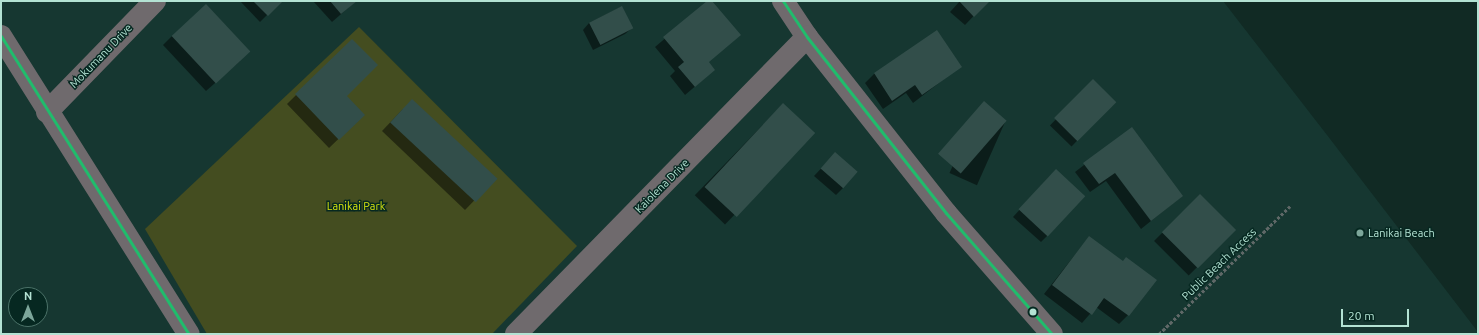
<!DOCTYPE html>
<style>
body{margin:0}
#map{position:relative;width:1479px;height:335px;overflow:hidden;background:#163731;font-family:Ubuntu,sans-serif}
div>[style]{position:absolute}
.green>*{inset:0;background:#444d20}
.water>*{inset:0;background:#112a24}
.shadow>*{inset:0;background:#0007;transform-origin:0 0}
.building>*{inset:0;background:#324e4a;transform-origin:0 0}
.path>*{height:2.5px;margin-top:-1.25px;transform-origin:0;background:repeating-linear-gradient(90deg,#5f6867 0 3px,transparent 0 5px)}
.minor>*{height:22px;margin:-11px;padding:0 11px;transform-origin:11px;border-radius:11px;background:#6f6a6d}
.bus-1>*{height:3px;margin:-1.5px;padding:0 1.5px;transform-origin:1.5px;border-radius:1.5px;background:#20bc6c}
.dots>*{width:11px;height:11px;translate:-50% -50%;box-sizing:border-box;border:2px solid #062821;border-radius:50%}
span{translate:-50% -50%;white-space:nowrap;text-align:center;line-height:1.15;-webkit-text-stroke:3px #062821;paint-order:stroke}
.street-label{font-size:11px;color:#b3e2d3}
.park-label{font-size:11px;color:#d7e50f}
.poi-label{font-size:11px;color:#b3e2d3}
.left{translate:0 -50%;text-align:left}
.frame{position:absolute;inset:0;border:2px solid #b3e2d3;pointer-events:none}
.north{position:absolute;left:8px;top:287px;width:40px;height:40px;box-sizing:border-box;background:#062821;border:1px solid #4b7268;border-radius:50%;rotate:0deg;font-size:11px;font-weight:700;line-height:16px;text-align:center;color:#b3e2d3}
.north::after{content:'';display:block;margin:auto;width:14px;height:18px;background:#7ca69a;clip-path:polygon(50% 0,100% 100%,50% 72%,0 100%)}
.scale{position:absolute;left:1341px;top:309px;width:68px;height:18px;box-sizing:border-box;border:2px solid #b3e2d3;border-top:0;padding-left:5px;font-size:12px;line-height:14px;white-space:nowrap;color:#b3e2d3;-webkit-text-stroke:3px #062821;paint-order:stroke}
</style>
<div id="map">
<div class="green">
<i style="clip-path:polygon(359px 27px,577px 246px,492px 334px,207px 334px,145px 229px)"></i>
</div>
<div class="water">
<i style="clip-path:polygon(1223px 1px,1478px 1px,1478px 332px,1327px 135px)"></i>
</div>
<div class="shadow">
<i style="clip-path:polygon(240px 1px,281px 1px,260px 22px)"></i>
<i style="clip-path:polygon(313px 1px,356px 1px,332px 22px)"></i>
<i style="clip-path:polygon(709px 1px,708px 63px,705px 78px,685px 95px,670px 76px,675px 71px,655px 47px)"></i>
<i style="clip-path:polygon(960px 1px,988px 1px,965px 25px,950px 12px)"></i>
<i style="clip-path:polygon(621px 7px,632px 28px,625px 34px,593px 50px,583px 30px,589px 23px)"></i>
<i style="clip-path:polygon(937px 32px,961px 66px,913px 103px,906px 93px,883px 109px,865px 83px,874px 74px)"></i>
<i style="clip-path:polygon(172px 36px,240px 61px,206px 91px,163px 45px)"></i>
<i style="clip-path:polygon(352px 40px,345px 96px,355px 123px,329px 148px,287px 104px)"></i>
<i style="left:1093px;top:81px;width:30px;height:62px;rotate:44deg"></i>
<i style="left:783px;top:104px;width:42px;height:127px;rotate:44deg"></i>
<i style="clip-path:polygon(403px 109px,495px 179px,465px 210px,382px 131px)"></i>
<i style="left:978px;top:109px;width:30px;height:70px;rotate:24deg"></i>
<i style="clip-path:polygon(1132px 128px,1182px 196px,1141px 229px,1106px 181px,1090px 192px,1075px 172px)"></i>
<i style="clip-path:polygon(829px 160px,843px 188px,836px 195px,814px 176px)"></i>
<i style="clip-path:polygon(1049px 177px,1047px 236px,1041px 242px,1013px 217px)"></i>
<i style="left:1200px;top:195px;width:49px;height:65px;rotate:45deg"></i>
<i style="clip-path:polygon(1089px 237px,1128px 315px,1119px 324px,1096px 307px,1082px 323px,1044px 294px)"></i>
</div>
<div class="building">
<i style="clip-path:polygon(253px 1px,283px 1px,268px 16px)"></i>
<i style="clip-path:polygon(330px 1px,357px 1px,341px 14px)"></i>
<i style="clip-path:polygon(707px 1px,712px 1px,741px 35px,709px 62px,715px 70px,695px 87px,678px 67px,684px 62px,663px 37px)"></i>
<i style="clip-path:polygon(959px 1px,990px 1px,974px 17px)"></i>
<i style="left:206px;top:4px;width:65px;height:47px;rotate:47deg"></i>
<i style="left:622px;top:6px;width:25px;height:37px;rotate:63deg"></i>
<i style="clip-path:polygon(937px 30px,962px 67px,922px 95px,915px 85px,892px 101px,874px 73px)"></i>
<i style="clip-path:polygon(352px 39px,378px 65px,347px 96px,365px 115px,339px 140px,295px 94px)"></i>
<i style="left:1093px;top:79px;width:33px;height:55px;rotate:45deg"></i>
<i style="left:412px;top:99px;width:117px;height:32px;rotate:43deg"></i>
<i style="left:984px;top:101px;width:30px;height:70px;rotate:41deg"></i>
<i style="left:783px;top:103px;width:44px;height:115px;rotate:43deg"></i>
<i style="clip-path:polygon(1132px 127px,1183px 196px,1151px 221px,1115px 173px,1099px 184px,1083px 163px)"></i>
<i style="left:835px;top:152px;width:30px;height:22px;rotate:41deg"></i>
<i style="left:1056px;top:169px;width:40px;height:55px;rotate:43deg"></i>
<i style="left:1200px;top:194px;width:51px;height:54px;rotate:45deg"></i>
<i style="clip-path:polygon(1089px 236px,1123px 261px,1126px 257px,1157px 280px,1129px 316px,1104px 298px,1092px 315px,1052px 285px)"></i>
</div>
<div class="path">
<i style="left:1159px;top:334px;width:183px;rotate:-44.3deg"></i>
</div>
<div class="minor">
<i style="left:783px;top:1px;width:43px;rotate:56.3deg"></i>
<i style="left:807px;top:37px;width:224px;rotate:51.7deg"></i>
<i style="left:946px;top:213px;width:161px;rotate:48.8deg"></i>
<i style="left:1px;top:36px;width:352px;rotate:57.8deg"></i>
<i style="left:47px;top:112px;width:155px;rotate:-45.8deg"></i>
<i style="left:516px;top:334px;width:416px;rotate:-45.6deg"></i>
</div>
<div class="bus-1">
<i style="left:783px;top:1px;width:43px;rotate:56.3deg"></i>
<i style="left:807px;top:37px;width:224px;rotate:51.7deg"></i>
<i style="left:946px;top:213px;width:161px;rotate:48.8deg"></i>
<i style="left:1px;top:36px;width:352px;rotate:57.8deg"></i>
</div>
<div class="dots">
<i style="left:1360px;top:233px;background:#7ca69a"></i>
<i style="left:1033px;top:312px;background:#b3e2d3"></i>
</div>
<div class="street-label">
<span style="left:101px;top:56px;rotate:-46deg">Mokumanu Drive</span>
<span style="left:662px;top:186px;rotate:-45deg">Kaiolena Drive</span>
<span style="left:1219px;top:264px;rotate:-44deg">Public Beach Access</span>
</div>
<div class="park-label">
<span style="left:356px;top:206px">Lanikai Park</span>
</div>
<div class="poi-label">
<span class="left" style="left:1368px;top:233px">Lanikai Beach</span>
</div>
<div class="frame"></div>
<div class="north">N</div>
<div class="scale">20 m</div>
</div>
